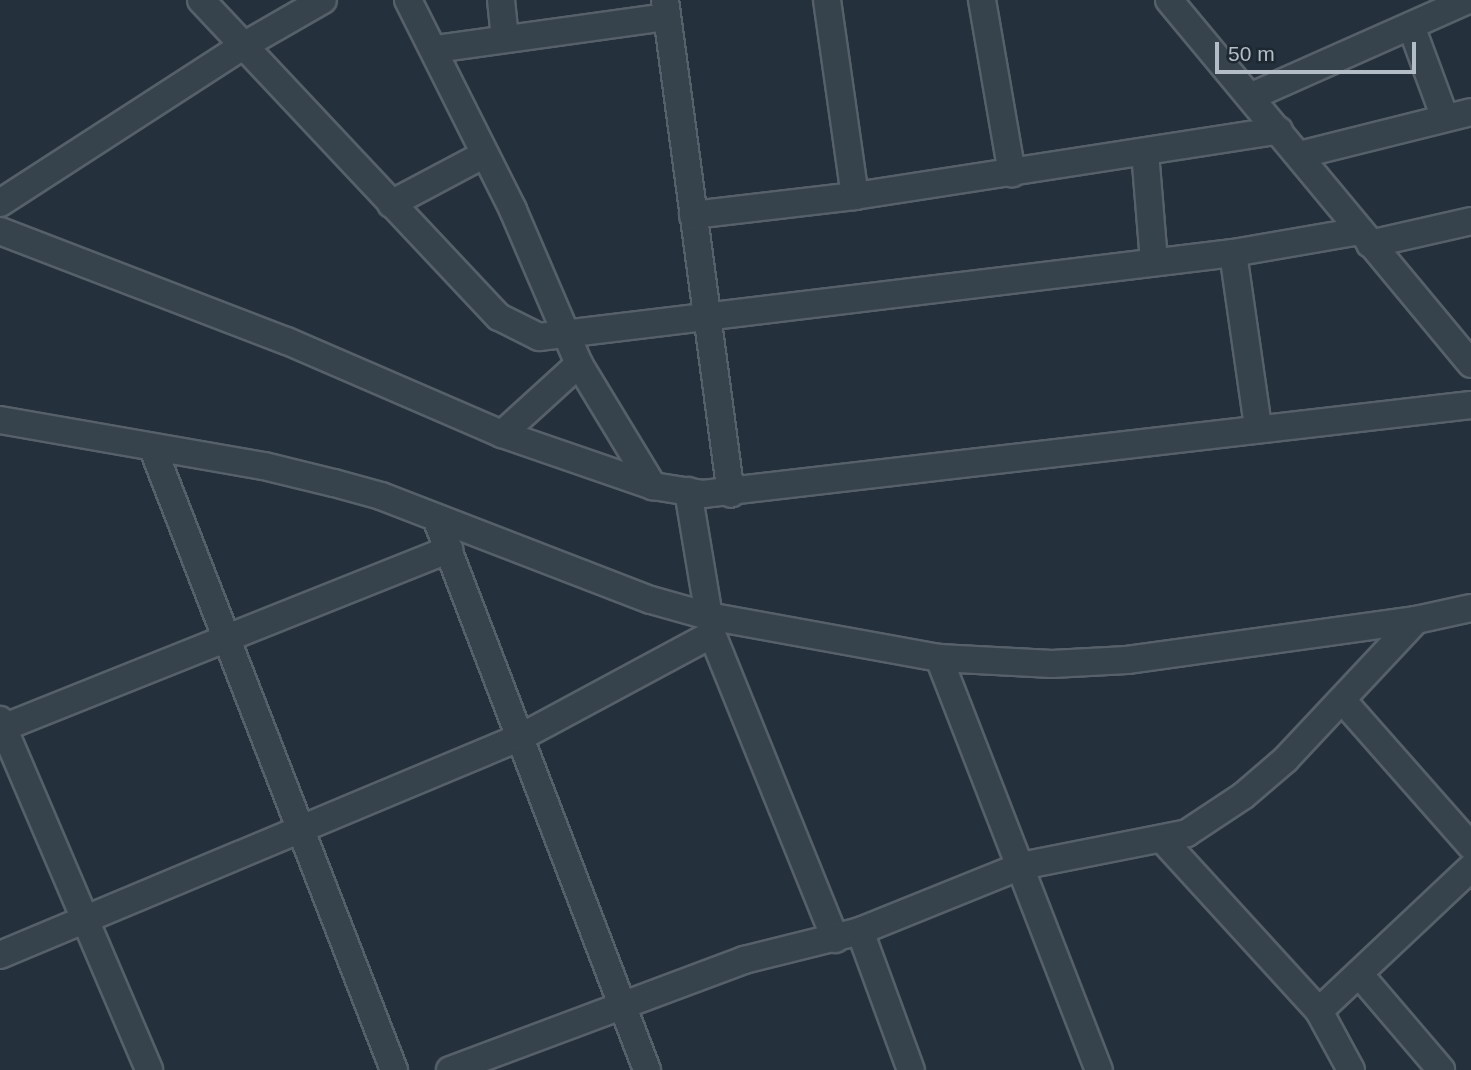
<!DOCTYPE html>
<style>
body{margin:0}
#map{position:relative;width:1471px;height:1070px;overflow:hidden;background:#24313c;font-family:Helvetica,sans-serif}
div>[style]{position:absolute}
.roads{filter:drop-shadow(2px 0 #56606a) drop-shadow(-2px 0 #56606a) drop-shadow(0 2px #56606a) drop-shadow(0 -2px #56606a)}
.minor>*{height:26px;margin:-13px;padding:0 13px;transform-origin:13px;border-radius:13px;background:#37434c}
span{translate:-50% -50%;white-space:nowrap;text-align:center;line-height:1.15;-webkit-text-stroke:7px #1d2831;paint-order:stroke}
.scale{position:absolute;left:1215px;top:42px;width:201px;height:32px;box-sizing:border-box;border:4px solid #b3bdc8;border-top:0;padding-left:9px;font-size:21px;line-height:24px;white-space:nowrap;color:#b3bdc8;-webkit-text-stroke:5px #1d2831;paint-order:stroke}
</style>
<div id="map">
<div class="roads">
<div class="minor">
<i style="left:201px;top:0;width:435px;rotate:46.8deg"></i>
<i style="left:499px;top:317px;width:45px;rotate:26.6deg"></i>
<i style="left:539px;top:337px;width:699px;rotate:-6.9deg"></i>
<i style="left:1233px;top:253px;width:129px;rotate:-9.8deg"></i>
<i style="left:408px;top:0;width:235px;rotate:63.4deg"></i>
<i style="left:513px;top:210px;width:168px;rotate:66.8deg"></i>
<i style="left:579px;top:364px;width:143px;rotate:58.8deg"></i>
<i style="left:501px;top:0;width:39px;rotate:84deg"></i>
<i style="left:665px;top:0;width:498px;rotate:82.4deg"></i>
<i style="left:827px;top:0;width:198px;rotate:81.9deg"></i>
<i style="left:982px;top:0;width:176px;rotate:80.2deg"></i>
<i style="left:1169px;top:0;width:473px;rotate:50.3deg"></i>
<i style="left:1411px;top:26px;width:98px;rotate:69.7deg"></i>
<i style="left:435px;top:49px;width:234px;rotate:-7.9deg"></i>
<i style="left:1250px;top:97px;width:239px;rotate:-24deg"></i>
<i style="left:1145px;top:152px;width:110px;rotate:85.3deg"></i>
<i style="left:1299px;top:155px;width:177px;rotate:-14deg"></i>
<i style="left:0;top:203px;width:289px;rotate:-32.9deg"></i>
<i style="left:243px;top:46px;width:92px;rotate:-29.9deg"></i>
<i style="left:391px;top:204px;width:106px;rotate:-28deg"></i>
<i style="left:693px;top:215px;width:163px;rotate:-6.7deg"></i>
<i style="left:855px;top:196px;width:429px;rotate:-8.8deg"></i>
<i style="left:0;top:231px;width:307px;rotate:21deg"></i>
<i style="left:287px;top:341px;width:234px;rotate:23.4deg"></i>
<i style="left:502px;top:434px;width:160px;rotate:19deg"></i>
<i style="left:653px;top:486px;width:51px;rotate:9.1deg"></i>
<i style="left:703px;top:494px;width:773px;rotate:-6.61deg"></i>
<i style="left:1370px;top:244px;width:104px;rotate:-12.8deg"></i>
<i style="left:1233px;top:253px;width:176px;rotate:81.8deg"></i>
<i style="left:0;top:420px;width:268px;rotate:9.9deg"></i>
<i style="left:264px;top:466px;width:72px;rotate:13.7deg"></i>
<i style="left:334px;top:483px;width:49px;rotate:15.5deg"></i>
<i style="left:381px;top:496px;width:289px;rotate:21.1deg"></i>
<i style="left:651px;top:600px;width:59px;rotate:15.7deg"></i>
<i style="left:708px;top:616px;width:235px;rotate:10.3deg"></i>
<i style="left:939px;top:658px;width:113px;rotate:3deg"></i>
<i style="left:1052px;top:664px;width:75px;rotate:-3.1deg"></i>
<i style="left:1127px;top:660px;width:292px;rotate:-7.9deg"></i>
<i style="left:1416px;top:620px;width:56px;rotate:-12.3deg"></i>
<i style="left:502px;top:434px;width:104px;rotate:-42.3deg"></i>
<i style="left:153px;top:449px;width:666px;rotate:68.79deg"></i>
<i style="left:688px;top:491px;width:145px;rotate:80.5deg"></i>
<i style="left:712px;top:634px;width:329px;rotate:68deg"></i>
<i style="left:436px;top:518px;width:591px;rotate:69.08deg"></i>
<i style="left:939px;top:658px;width:442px;rotate:68.8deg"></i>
<i style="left:1344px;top:702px;width:192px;rotate:48.6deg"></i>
<i style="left:0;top:720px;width:380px;rotate:66.9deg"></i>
<i style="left:0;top:729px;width:484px;rotate:-21.8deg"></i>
<i style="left:1163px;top:840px;width:231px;rotate:47.6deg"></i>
<i style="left:1319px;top:1011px;width:67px;rotate:61.5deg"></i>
<i style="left:860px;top:931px;width:148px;rotate:69.9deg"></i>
<i style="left:0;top:955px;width:565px;rotate:-22.71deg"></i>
<i style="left:521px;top:737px;width:217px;rotate:-28.3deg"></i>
<i style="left:1360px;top:975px;width:125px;rotate:49.5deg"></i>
<i style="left:1319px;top:1011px;width:209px;rotate:-43.3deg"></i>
<i style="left:450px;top:1070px;width:314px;rotate:-20.5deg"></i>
<i style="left:744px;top:960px;width:120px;rotate:-14deg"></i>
<i style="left:860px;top:931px;width:174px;rotate:-22deg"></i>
<i style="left:1021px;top:866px;width:169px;rotate:-11.2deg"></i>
<i style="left:1187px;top:833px;width:67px;rotate:-33.5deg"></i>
<i style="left:1243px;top:796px;width:57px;rotate:-40.7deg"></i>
<i style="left:1286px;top:759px;width:190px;rotate:-46.9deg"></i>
</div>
</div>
<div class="scale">50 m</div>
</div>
